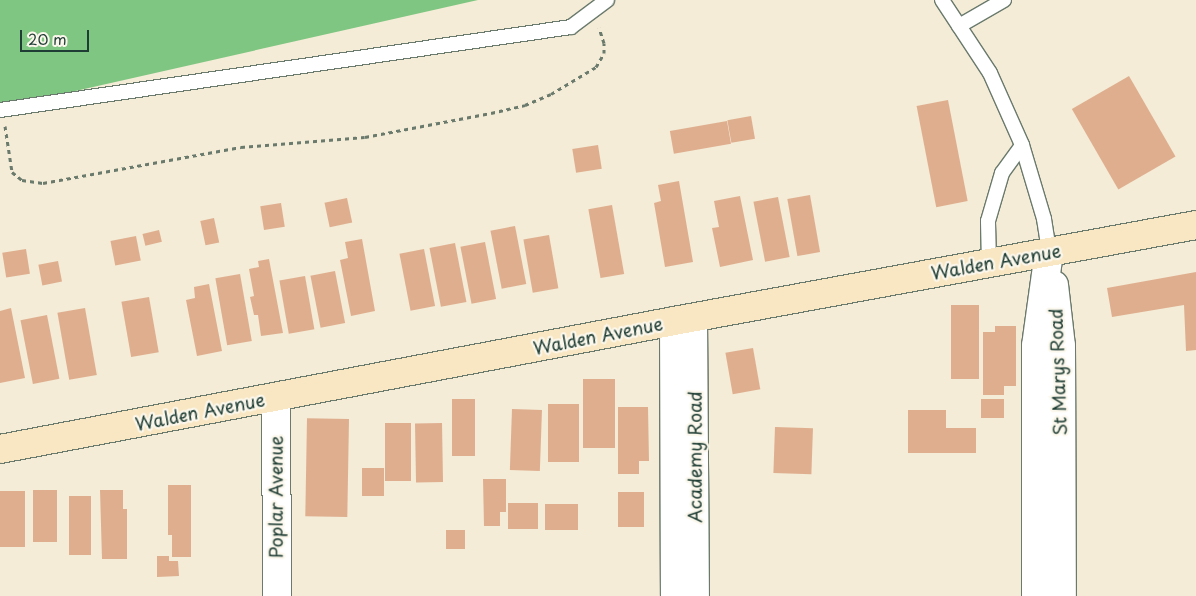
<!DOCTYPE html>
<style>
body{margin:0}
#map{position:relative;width:1196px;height:596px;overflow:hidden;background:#f4ecd6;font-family:"Playpen Sans",sans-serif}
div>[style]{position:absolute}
.green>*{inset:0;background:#7fc682}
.building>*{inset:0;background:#dfae8f;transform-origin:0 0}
.path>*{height:3px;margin-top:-1.5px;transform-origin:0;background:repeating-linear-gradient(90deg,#6a7a6d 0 4px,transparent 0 8px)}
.roads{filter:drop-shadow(1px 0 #6a7a6d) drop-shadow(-1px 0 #6a7a6d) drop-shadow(0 1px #6a7a6d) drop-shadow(0 -1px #6a7a6d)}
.lane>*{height:14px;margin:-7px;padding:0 7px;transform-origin:7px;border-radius:7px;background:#fff}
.street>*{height:28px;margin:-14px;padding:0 14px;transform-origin:14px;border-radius:14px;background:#fff}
.secondary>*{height:28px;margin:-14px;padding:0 14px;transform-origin:14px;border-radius:14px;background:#f9e7c3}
span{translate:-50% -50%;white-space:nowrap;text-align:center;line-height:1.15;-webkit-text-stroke:4.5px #fbf7ec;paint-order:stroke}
.street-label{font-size:18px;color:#1f3d34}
.scale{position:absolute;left:20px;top:30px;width:69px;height:22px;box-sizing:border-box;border:2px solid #1f3d34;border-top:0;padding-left:6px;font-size:15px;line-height:18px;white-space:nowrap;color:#1f3d34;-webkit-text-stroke:4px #fbf7ec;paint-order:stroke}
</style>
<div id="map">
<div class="green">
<i style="clip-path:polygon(0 0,478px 0,0 108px)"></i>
</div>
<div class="building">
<i style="left:1129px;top:76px;width:93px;height:66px;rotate:60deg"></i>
<i style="left:948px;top:100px;width:103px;height:32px;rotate:79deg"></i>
<i style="left:751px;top:116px;width:23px;height:24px;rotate:80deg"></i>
<i style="left:727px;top:121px;width:23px;height:58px;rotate:80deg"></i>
<i style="left:598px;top:145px;width:24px;height:26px;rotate:81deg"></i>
<i style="clip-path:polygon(679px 181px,693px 262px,665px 267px,654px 203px,661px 201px,658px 185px)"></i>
<i style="left:810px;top:195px;width:58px;height:23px;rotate:80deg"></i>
<i style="clip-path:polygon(740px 196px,753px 260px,720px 267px,712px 228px,719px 227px,714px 201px)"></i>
<i style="left:778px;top:197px;width:61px;height:25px;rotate:79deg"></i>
<i style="left:347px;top:198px;width:25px;height:23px;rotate:78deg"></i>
<i style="left:281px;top:203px;width:24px;height:21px;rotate:81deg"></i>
<i style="left:612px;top:205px;width:70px;height:24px;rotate:80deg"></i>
<i style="left:214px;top:218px;width:25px;height:14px;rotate:78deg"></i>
<i style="left:515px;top:226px;width:59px;height:25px;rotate:79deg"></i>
<i style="left:159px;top:230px;width:12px;height:17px;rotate:76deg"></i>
<i style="left:549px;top:235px;width:54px;height:26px;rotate:80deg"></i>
<i style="left:136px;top:236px;width:25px;height:26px;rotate:79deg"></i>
<i style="clip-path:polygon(362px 239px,375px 311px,351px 316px,340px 260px,348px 258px,345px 242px)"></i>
<i style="left:485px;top:242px;width:58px;height:25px;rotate:79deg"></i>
<i style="left:455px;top:243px;width:60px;height:26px;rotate:79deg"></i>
<i style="left:26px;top:249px;width:25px;height:24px;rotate:81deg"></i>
<i style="left:424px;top:249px;width:58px;height:25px;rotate:79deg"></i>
<i style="clip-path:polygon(269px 259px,283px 333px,261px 336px,258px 315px,254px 315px,250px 297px,254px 296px,249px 269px,259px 267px,258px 261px)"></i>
<i style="left:58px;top:261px;width:21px;height:20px;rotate:79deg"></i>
<i style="left:335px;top:271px;width:53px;height:25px;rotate:79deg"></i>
<i style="clip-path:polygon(1196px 272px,1196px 350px,1186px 351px,1184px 305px,1112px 317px,1107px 288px)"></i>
<i style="left:240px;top:274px;width:68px;height:25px;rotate:80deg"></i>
<i style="left:305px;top:276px;width:54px;height:26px;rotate:80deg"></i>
<i style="clip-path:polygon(209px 284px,222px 351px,197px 356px,186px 300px,195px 298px,194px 287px)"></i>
<i style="left:149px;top:297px;width:56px;height:28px;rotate:80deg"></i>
<i style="left:979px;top:305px;width:74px;height:28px;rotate:90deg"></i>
<i style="clip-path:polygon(11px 308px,25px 378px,0 383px,0 311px)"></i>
<i style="left:85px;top:308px;width:68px;height:28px;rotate:80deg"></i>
<i style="left:47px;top:315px;width:65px;height:27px;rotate:79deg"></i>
<i style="clip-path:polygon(995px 326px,1016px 326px,1016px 386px,1004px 386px,1004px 395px,983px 395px,983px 332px,995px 332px)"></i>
<i style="left:753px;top:348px;width:42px;height:28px;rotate:80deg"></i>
<i style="left:583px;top:379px;width:32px;height:69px"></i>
<i style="left:475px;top:399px;width:57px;height:23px;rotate:90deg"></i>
<i style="left:981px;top:399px;width:23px;height:19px"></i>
<i style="left:548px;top:404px;width:31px;height:58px"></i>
<i style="clip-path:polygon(618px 407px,648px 407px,649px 461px,639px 461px,639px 474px,618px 474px)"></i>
<i style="left:512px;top:409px;width:30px;height:61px;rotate:2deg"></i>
<i style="clip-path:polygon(908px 410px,946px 410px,946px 428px,976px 428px,976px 453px,908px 453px)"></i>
<i style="left:349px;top:419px;width:98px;height:42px;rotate:91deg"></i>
<i style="left:385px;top:423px;width:26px;height:58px"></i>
<i style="left:442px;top:423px;width:59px;height:27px;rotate:89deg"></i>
<i style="left:775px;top:427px;width:38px;height:46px;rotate:2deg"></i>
<i style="left:362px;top:468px;width:22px;height:28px"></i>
<i style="clip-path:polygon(483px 479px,506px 479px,506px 512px,500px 512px,500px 526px,484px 526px)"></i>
<i style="clip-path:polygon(168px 485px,191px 485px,191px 557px,172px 557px,172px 535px,168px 535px)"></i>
<i style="left:33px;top:490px;width:24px;height:52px"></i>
<i style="clip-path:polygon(100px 490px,123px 490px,123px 509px,127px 509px,127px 559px,102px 559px)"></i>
<i style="left:0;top:491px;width:25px;height:56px"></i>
<i style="left:618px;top:492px;width:26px;height:35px"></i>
<i style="left:69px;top:496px;width:22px;height:59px"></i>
<i style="left:508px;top:503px;width:30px;height:26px"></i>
<i style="left:545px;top:504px;width:33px;height:26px"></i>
<i style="left:446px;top:530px;width:19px;height:19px"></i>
<i style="clip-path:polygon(157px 556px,169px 556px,169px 561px,178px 561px,179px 576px,157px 577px)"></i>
</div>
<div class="path">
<i style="left:5px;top:126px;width:47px;rotate:81.3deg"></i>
<i style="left:12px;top:172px;width:13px;rotate:39deg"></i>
<i style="left:22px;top:180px;width:21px;rotate:8deg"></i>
<i style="left:43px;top:183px;width:201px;rotate:-10.3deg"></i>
<i style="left:241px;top:147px;width:124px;rotate:-4.6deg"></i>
<i style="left:365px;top:137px;width:128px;rotate:-10.8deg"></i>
<i style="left:491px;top:113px;width:35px;rotate:-13deg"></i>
<i style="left:525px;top:105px;width:28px;rotate:-23deg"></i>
<i style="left:551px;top:94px;width:52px;rotate:-31deg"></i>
<i style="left:596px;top:67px;width:16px;rotate:-60deg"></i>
<i style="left:604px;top:53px;width:10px;rotate:-90deg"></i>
<i style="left:604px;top:43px;width:16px;rotate:-108deg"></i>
</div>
<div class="roads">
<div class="lane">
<i style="left:942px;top:0;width:87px;rotate:56.7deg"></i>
<i style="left:990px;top:73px;width:79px;rotate:66deg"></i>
<i style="left:1022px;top:145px;width:77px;rotate:73.4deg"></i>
<i style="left:1044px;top:219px;width:33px;rotate:81deg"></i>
<i style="left:959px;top:26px;width:52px;rotate:-30deg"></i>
<i style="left:0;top:110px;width:577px;rotate:-8.27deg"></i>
<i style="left:571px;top:27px;width:45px;rotate:-36.9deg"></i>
<i style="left:989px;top:263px;width:42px;rotate:-91.4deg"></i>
<i style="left:988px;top:221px;width:50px;rotate:-73.7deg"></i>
<i style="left:1002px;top:173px;width:34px;rotate:-54deg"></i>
</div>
<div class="street">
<i style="left:1054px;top:285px;width:61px;rotate:83.5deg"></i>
<i style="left:1061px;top:346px;width:250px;rotate:89.8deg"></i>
<i style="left:693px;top:318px;width:278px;rotate:89.6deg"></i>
<i style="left:674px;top:321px;width:275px;rotate:89.8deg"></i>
<i style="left:276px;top:398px;width:198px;rotate:89.7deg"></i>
<i style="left:1036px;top:596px;width:250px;rotate:-90deg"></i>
<i style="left:1036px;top:346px;width:95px;rotate:-82.1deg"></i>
</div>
<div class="secondary">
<i style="left:0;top:449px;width:686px;rotate:-10.75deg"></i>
<i style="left:674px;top:321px;width:531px;rotate:-10.42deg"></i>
</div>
</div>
<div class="street-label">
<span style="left:996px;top:262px;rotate:-10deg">Walden Avenue</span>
<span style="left:598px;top:336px;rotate:-11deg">Walden Avenue</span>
<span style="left:1058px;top:372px;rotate:-92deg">St Marys Road</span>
<span style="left:200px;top:412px;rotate:-11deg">Walden Avenue</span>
<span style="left:695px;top:457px;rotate:-90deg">Academy Road</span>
<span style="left:276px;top:497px;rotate:-90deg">Poplar Avenue</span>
</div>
<div class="scale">20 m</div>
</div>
